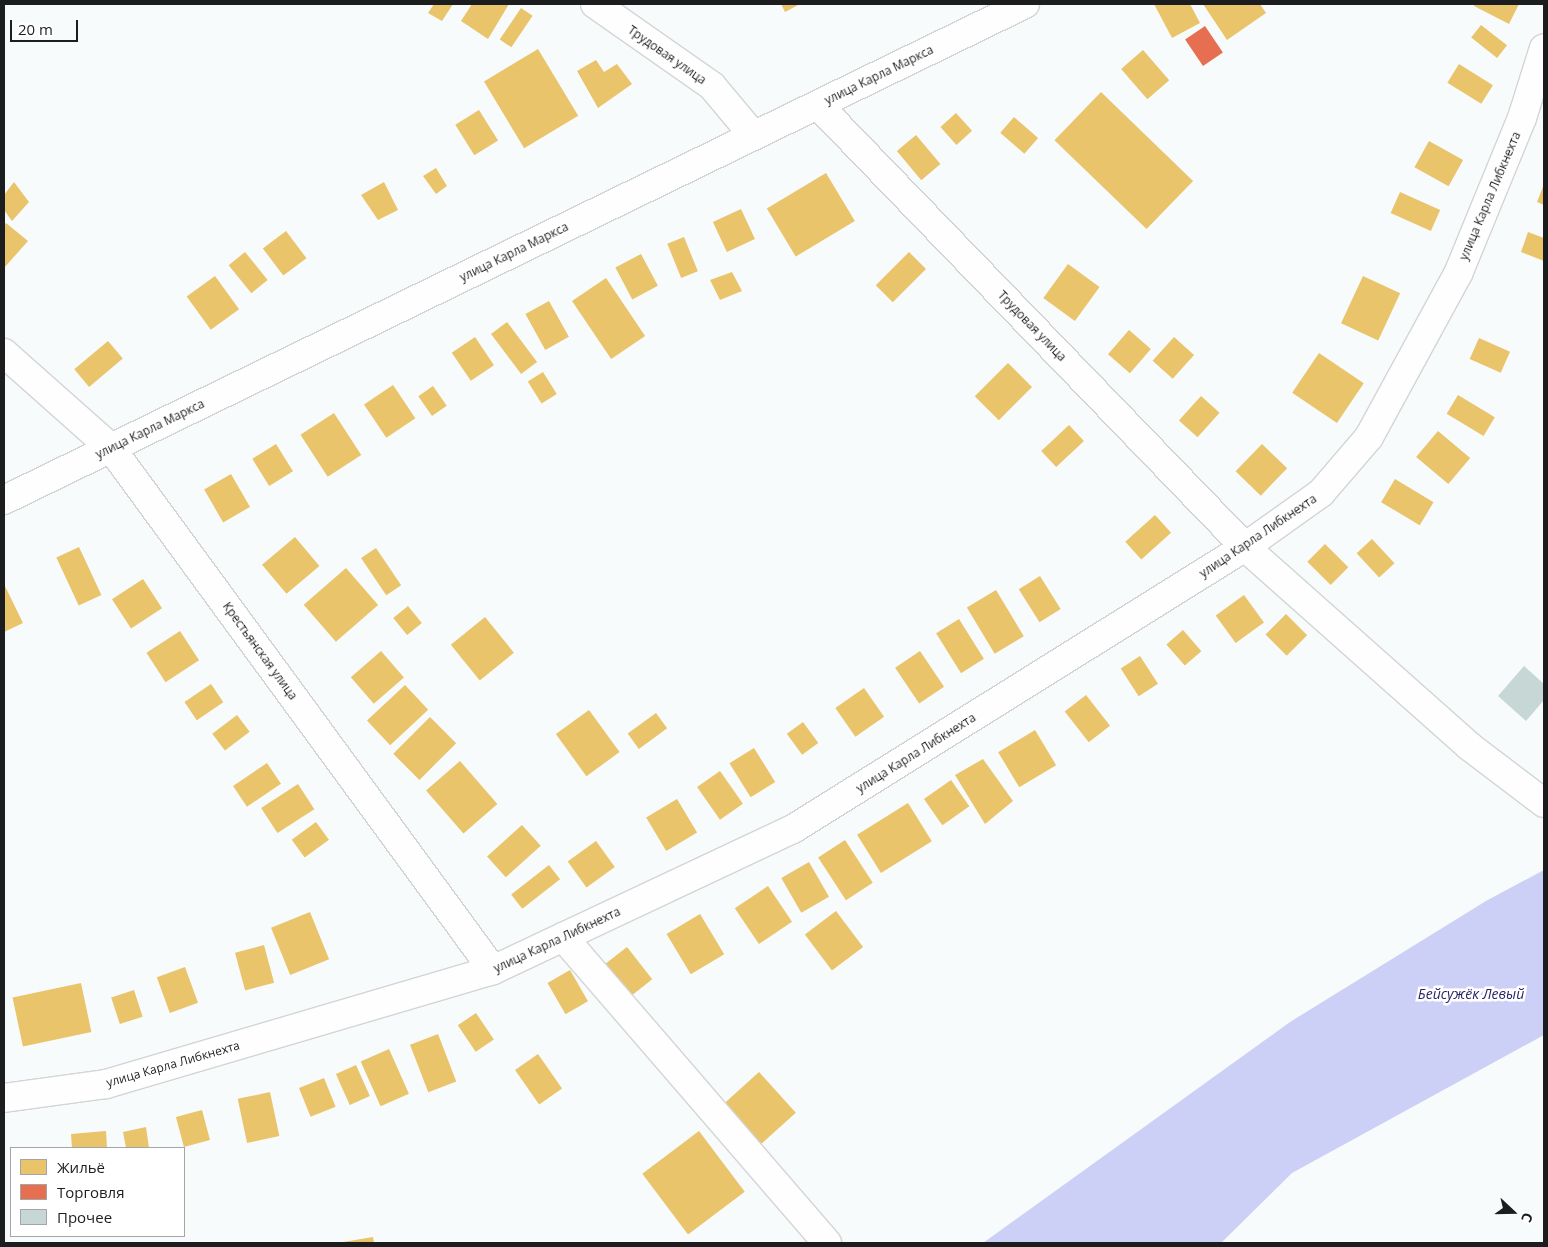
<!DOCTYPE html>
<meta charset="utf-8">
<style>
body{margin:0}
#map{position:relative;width:1548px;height:1247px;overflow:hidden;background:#f8fbfc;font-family:"Open Sans",sans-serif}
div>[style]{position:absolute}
.water>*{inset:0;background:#cccff6}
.homes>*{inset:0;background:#e9c46a;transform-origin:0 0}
.shops>*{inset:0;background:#e76f51;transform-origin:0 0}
.building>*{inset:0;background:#c6d7d6}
.roads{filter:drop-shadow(1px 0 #d3d5d5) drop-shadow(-1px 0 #d3d5d5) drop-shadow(0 1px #d3d5d5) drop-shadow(0 -1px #d3d5d5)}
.minor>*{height:28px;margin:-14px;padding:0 14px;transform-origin:14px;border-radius:14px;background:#fefeff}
.major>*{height:28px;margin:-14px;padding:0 14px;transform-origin:14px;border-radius:14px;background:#fefeff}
span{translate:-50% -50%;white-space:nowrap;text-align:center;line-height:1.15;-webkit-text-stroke:5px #fff;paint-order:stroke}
.street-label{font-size:12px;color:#1c1d1e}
.water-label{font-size:14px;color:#2a2464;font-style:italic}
.frame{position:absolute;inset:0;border:5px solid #1c1d1e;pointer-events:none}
.legend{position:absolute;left:10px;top:1147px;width:175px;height:90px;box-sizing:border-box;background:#fff;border:1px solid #a4a5a5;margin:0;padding:6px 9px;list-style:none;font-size:15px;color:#1c1d1e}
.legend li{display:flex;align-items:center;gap:10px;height:25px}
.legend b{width:25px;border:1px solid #a4a5a5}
.north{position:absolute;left:1488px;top:1187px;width:50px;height:50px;-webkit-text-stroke:4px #fff;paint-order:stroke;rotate:111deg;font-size:14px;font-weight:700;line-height:20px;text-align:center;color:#1c1d1e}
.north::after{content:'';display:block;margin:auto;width:18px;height:22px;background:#1c1d1e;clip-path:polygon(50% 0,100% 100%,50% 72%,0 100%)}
.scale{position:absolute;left:10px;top:20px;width:68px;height:22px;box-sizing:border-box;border:2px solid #1c1d1e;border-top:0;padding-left:6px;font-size:15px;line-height:18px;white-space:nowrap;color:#1c1d1e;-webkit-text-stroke:4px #fff;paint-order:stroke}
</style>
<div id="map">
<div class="water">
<i style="clip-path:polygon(1544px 870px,1544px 1035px,1292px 1173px,1221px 1243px,983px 1243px,1290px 1022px,1486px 901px)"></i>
</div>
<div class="homes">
<i style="clip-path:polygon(434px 4px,453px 4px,442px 21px,428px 13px)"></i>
<i style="clip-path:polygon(472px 4px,509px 4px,488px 39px,461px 21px)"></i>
<i style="clip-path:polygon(781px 4px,800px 4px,785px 12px)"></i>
<i style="clip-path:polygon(1154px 4px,1190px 4px,1200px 23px,1172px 38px)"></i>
<i style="clip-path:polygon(1203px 4px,1260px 4px,1266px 13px,1227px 40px)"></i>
<i style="clip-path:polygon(1475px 4px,1519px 4px,1509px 24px,1474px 6px)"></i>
<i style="left:521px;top:8px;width:14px;height:38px;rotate:34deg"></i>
<i style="left:1481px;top:25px;width:33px;height:16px;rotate:38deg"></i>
<i style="left:538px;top:49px;width:78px;height:63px;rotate:59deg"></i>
<i style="left:1143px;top:50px;width:40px;height:29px;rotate:49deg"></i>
<i style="clip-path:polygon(596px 60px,604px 72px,617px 64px,632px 84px,598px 108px,577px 71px)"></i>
<i style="left:1459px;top:64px;width:40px;height:22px;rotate:32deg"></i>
<i style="left:1101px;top:92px;width:128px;height:67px;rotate:44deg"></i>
<i style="left:479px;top:110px;width:36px;height:28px;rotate:58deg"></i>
<i style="left:956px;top:113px;width:24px;height:21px;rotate:48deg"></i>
<i style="left:1014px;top:117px;width:32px;height:21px;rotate:41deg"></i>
<i style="left:916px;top:135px;width:38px;height:25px;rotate:50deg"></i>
<i style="left:1429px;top:141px;width:39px;height:30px;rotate:29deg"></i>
<i style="clip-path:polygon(436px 168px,447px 186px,436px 194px,423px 176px)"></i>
<i style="left:826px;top:173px;width:56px;height:69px;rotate:59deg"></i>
<i style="clip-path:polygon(14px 182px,29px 202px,12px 221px,4px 210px,4px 195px)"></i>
<i style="clip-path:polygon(384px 182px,398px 210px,378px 220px,361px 195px)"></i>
<i style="clip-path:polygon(1544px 184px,1544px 205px,1537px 202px)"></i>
<i style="left:1400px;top:192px;width:44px;height:23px;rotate:24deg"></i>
<i style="left:741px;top:209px;width:33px;height:31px;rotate:65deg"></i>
<i style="clip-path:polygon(6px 223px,28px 241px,4px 268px,4px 226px)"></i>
<i style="left:286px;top:231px;width:34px;height:29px;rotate:53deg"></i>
<i style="clip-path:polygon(1528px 232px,1544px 238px,1544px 261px,1521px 252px)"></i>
<i style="left:684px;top:237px;width:37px;height:18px;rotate:68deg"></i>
<i style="left:245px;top:252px;width:36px;height:21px;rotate:51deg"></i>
<i style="left:909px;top:252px;width:24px;height:47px;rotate:45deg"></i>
<i style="left:641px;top:254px;width:36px;height:29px;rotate:62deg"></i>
<i style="left:1068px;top:264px;width:39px;height:42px;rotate:36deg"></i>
<i style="clip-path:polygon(732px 272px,742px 291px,720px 300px,710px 280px)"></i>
<i style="left:215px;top:276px;width:41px;height:35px;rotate:54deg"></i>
<i style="left:1363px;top:276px;width:41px;height:52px;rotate:25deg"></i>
<i style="left:606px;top:278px;width:70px;height:41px;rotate:56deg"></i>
<i style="left:549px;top:301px;width:41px;height:27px;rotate:61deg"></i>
<i style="left:507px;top:322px;width:50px;height:20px;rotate:53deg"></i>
<i style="left:1129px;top:330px;width:29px;height:32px;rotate:41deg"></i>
<i style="left:475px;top:337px;width:34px;height:28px;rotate:56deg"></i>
<i style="left:1174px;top:337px;width:27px;height:32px;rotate:42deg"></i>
<i style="left:1479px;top:338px;width:34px;height:23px;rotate:24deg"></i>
<i style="left:108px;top:341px;width:23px;height:44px;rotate:50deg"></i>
<i style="left:1319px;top:353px;width:54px;height:48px;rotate:34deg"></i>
<i style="left:1008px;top:363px;width:34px;height:47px;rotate:45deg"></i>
<i style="left:543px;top:372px;width:26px;height:18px;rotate:58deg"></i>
<i style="left:393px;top:385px;width:40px;height:35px;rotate:56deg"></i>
<i style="left:433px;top:386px;width:24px;height:18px;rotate:55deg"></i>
<i style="left:1458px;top:395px;width:43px;height:22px;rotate:31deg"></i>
<i style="left:1201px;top:396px;width:25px;height:33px;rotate:42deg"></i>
<i style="left:334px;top:413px;width:50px;height:40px;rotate:57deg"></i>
<i style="left:1069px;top:425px;width:22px;height:38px;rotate:47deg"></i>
<i style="left:1438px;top:431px;width:42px;height:34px;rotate:40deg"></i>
<i style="left:276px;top:444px;width:32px;height:28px;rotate:58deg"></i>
<i style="left:1262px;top:444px;width:35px;height:38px;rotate:44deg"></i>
<i style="left:231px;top:474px;width:38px;height:31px;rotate:60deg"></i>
<i style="left:1395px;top:479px;width:45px;height:27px;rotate:31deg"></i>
<i style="left:1155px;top:515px;width:24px;height:40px;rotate:48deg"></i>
<i style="left:295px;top:537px;width:38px;height:43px;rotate:50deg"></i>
<i style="left:1372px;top:539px;width:33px;height:21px;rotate:47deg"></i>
<i style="left:1325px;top:544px;width:33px;height:25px;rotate:45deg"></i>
<i style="left:79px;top:547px;width:53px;height:25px;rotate:65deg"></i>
<i style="left:376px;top:548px;width:45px;height:18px;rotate:56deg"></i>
<i style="left:346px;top:568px;width:49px;height:56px;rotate:49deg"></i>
<i style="left:1040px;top:576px;width:39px;height:25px;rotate:58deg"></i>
<i style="left:143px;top:579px;width:35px;height:37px;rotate:57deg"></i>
<i style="clip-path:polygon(4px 584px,23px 623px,4px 632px)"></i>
<i style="left:996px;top:590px;width:54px;height:34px;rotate:59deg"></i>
<i style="left:1244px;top:595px;width:34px;height:35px;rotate:54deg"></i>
<i style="left:408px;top:606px;width:22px;height:19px;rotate:51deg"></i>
<i style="left:1286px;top:614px;width:30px;height:29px;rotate:45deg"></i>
<i style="left:485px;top:617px;width:46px;height:44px;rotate:51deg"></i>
<i style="left:959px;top:619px;width:47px;height:27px;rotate:58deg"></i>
<i style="left:1183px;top:630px;width:28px;height:22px;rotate:49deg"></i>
<i style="left:180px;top:631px;width:35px;height:40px;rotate:57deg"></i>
<i style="left:381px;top:651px;width:35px;height:40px;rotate:49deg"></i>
<i style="left:920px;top:651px;width:43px;height:30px;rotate:56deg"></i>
<i style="left:1140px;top:656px;width:33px;height:23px;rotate:57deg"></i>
<i style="left:211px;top:684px;width:22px;height:32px;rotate:56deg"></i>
<i style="left:405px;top:685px;width:34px;height:52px;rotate:47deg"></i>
<i style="left:864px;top:688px;width:35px;height:35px;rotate:55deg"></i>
<i style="left:1086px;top:695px;width:39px;height:27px;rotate:52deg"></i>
<i style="left:589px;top:710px;width:52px;height:41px;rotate:54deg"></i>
<i style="left:656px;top:713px;width:19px;height:35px;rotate:54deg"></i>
<i style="left:237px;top:715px;width:21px;height:31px;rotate:53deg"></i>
<i style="left:430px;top:717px;width:37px;height:52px;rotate:45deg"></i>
<i style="left:803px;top:722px;width:26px;height:20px;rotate:54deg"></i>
<i style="left:1035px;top:730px;width:41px;height:43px;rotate:59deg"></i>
<i style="left:754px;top:748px;width:40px;height:29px;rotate:58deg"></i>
<i style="clip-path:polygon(983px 759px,1013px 801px,985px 824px,955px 775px)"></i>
<i style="left:460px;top:761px;width:57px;height:45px;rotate:49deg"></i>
<i style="left:267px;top:763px;width:25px;height:41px;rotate:56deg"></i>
<i style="left:720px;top:771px;width:40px;height:28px;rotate:55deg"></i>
<i style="left:951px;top:780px;width:32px;height:33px;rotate:55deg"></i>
<i style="left:298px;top:784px;width:30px;height:44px;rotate:57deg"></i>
<i style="left:677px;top:799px;width:39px;height:36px;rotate:59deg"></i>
<i style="left:908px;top:803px;width:45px;height:60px;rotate:58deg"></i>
<i style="left:316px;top:822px;width:22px;height:30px;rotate:54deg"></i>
<i style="left:522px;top:825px;width:28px;height:47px;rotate:48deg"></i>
<i style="left:845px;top:840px;width:51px;height:32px;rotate:57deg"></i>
<i style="left:596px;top:841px;width:32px;height:35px;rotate:54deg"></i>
<i style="left:809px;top:862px;width:40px;height:32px;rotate:60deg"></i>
<i style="left:549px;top:865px;width:18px;height:48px;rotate:52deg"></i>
<i style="left:768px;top:886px;width:43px;height:40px;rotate:56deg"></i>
<i style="left:836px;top:911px;width:45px;height:39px;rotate:53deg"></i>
<i style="left:310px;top:912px;width:51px;height:42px;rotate:68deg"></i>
<i style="left:700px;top:914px;width:47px;height:39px;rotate:59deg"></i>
<i style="left:264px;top:945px;width:39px;height:30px;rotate:75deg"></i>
<i style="left:627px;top:947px;width:41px;height:33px;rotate:52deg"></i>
<i style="left:185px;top:967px;width:38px;height:30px;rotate:70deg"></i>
<i style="left:570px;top:970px;width:36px;height:26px;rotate:60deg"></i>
<i style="left:81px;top:983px;width:50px;height:70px;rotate:78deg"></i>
<i style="left:134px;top:990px;width:28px;height:24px;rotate:72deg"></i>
<i style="left:476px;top:1013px;width:32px;height:22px;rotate:56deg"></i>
<i style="left:438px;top:1034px;width:51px;height:30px;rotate:69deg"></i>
<i style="left:389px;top:1049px;width:49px;height:31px;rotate:66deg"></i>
<i style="left:538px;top:1054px;width:42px;height:28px;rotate:55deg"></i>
<i style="left:356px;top:1065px;width:34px;height:22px;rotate:66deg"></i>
<i style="left:759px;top:1072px;width:55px;height:54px;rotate:48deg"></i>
<i style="left:324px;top:1078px;width:31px;height:27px;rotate:68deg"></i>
<i style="left:270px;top:1092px;width:45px;height:33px;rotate:78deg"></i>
<i style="left:202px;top:1110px;width:31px;height:27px;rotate:75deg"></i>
<i style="clip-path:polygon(146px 1127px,149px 1148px,126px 1148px,123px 1132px)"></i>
<i style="clip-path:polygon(106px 1131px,107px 1148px,72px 1148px,71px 1134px)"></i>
<i style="left:699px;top:1131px;width:76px;height:71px;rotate:53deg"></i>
<i style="clip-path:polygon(373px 1237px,374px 1243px,343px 1243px,343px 1242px)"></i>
</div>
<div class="shops">
<i style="left:1205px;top:26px;width:32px;height:24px;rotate:56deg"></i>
</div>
<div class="building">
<i style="clip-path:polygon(1524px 666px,1544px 684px,1544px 700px,1526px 721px,1498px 696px)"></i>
</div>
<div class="roads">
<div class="minor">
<i style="left:595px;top:4px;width:143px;rotate:35deg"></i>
<i style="left:712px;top:86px;width:64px;rotate:50.1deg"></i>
<i style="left:818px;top:105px;width:615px;rotate:45.99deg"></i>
<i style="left:1245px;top:547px;width:300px;rotate:41.6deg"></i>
<i style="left:1469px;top:746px;width:94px;rotate:37.2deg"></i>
<i style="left:4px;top:353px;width:143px;rotate:41.6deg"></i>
<i style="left:111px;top:448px;width:647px;rotate:53.8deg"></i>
<i style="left:563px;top:937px;width:404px;rotate:49.2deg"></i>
<i style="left:4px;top:1098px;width:103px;rotate:-7.8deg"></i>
<i style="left:106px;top:1084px;width:403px;rotate:-16.4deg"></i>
<i style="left:493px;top:970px;width:331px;rotate:-25.2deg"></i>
<i style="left:793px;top:829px;width:533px;rotate:-31.96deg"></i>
<i style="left:1245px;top:547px;width:93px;rotate:-35.4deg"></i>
<i style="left:1321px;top:493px;width:74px;rotate:-49.4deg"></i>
<i style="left:1369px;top:437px;width:186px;rotate:-61.4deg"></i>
<i style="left:1458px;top:274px;width:169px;rotate:-67.7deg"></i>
<i style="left:1522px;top:118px;width:73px;rotate:-72.6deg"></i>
</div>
<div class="major">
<i style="left:4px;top:500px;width:1135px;rotate:-25.91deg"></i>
</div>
</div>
<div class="street-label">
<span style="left:667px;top:55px;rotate:35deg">Трудовая улица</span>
<span style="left:879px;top:75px;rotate:-26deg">улица Карла Маркса</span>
<span style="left:1490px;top:196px;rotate:-67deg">улица Карла Либкнехта</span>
<span style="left:514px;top:252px;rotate:-26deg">улица Карла Маркса</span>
<span style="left:1032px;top:326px;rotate:46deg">Трудовая улица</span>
<span style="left:150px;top:429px;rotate:-26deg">улица Карла Маркса</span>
<span style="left:1258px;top:536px;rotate:-34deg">улица Карла Либкнехта</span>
<span style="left:260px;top:651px;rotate:54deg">Крестьянская улица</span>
<span style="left:916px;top:753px;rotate:-32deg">улица Карла Либкнехта</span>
<span style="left:557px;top:940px;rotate:-25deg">улица Карла Либкнехта</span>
<span style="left:173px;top:1064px;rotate:-16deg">улица Карла Либкнехта</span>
</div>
<div class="water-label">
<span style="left:1471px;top:994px">Бейсужёк Левый</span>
</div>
<div class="frame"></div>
<ul class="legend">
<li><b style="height:14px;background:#e9c46a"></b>Жильё</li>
<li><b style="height:14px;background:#e76f51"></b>Торговля</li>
<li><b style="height:14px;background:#c6d7d6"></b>Прочее</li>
</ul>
<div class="north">С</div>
<div class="scale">20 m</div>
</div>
